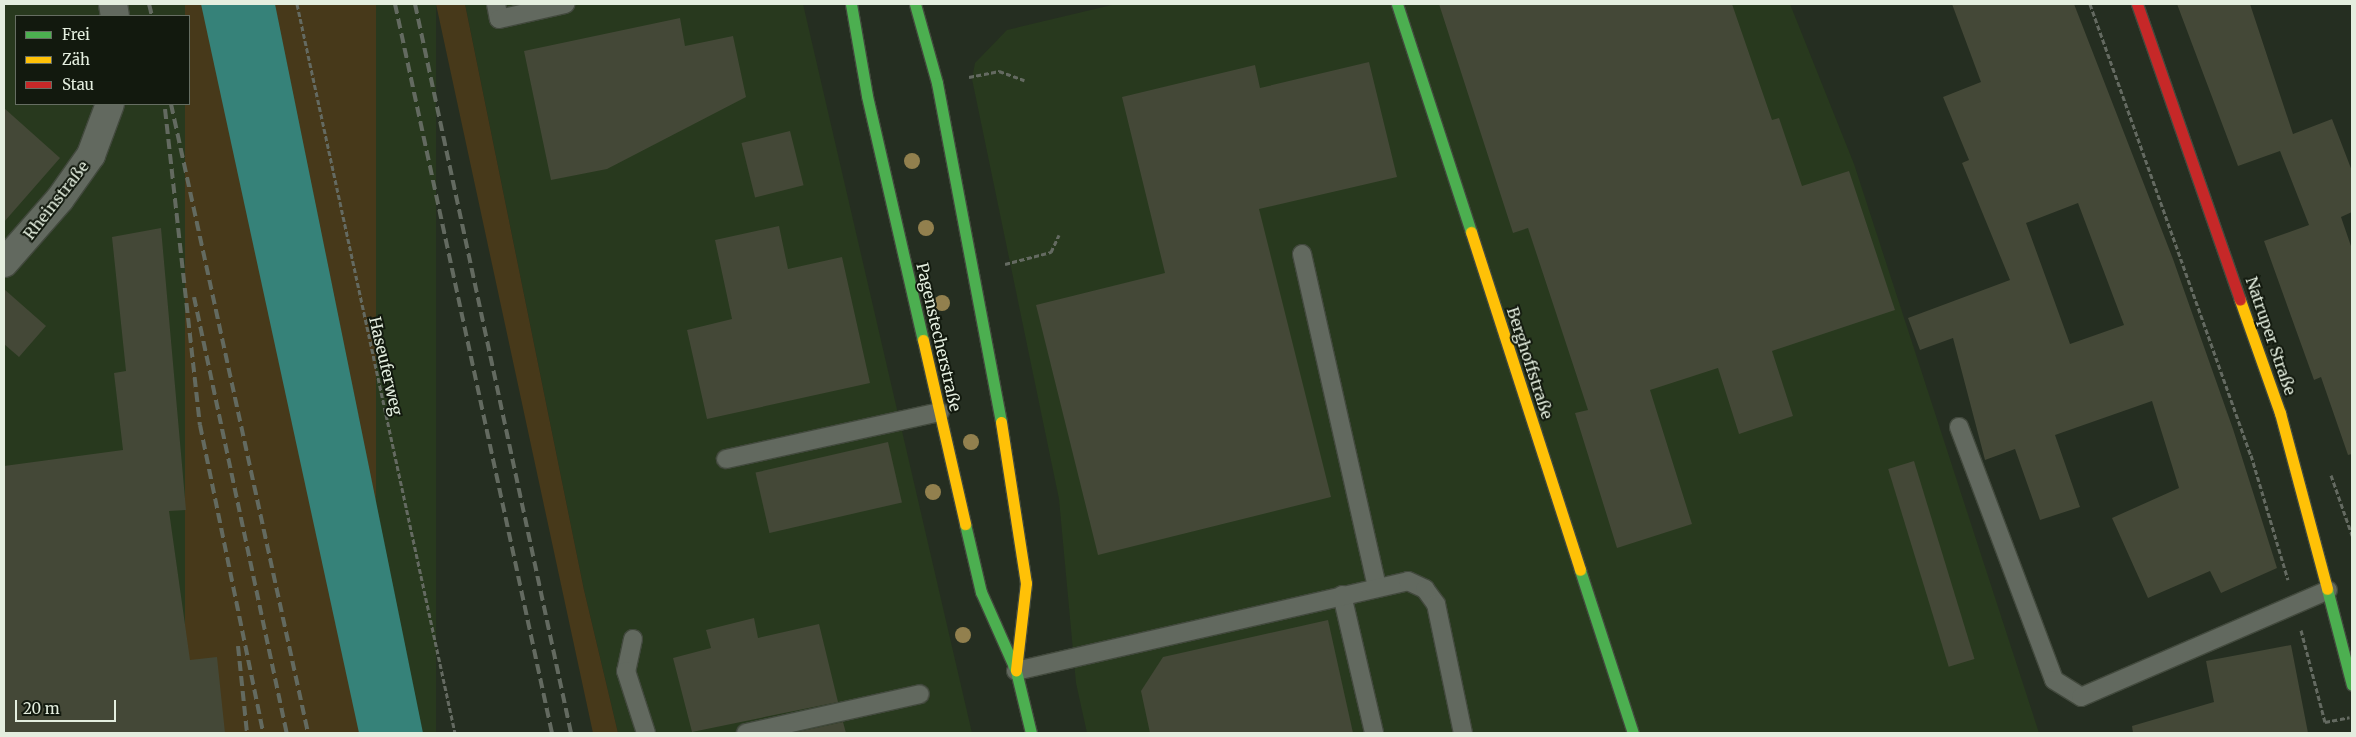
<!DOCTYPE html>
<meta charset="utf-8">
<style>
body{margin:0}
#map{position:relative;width:2356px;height:737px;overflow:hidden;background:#252e21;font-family:Merriweather,serif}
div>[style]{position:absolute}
.built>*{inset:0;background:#28391e;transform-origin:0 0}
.green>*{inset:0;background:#47391a;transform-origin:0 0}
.water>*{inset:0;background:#368279}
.building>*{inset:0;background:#444837;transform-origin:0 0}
.path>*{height:3px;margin-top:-1.5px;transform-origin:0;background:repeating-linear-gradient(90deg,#646a61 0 5px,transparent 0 7.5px)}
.roads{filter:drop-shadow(1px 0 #42493d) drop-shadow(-1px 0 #42493d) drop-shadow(0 1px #42493d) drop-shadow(0 -1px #42493d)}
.lane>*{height:18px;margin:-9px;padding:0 9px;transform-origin:9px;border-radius:9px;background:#62695f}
.street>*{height:28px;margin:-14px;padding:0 14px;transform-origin:14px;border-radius:14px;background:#62695f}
.fast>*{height:11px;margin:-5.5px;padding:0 5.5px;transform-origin:5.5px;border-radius:5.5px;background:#4caf50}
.slow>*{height:11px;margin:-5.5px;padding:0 5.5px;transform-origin:5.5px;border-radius:5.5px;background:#ffc107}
.jam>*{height:11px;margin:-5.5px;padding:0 5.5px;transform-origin:5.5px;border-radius:5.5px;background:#c62828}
.rail>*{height:4px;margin-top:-2px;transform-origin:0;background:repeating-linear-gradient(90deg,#636a60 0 10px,transparent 0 15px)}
.trees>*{width:16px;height:16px;margin:-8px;border-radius:50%;background:#92804e}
span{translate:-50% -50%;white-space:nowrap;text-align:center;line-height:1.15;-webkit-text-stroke:4px #12190e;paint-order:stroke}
.street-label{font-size:16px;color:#e4eedf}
.frame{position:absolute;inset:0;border:5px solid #e4eedf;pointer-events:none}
.legend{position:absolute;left:15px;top:15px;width:175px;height:90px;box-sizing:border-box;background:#12190e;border:1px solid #666e62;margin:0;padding:6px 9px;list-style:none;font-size:15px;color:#e4eedf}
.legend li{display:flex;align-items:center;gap:10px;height:25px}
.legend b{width:25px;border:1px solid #666e62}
.scale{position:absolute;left:15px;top:700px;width:101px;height:22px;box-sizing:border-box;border:2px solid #e4eedf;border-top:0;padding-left:6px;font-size:15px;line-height:18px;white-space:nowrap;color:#e4eedf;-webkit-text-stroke:4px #12190e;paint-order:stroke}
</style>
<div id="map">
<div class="built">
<i style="clip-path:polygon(4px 4px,185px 4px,187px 16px,16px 16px,16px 104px,189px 104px,189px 23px,341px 733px,4px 733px)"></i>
<i style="left:376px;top:4px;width:60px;height:746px"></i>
<i style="clip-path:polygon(465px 4px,803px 4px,972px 733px,618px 733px,584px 590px)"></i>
<i style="clip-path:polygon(1116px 4px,1790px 4px,1854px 164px,2039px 733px,1087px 733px,1076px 683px,1059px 499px,972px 79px,975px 63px,1007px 30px)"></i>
</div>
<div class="green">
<i style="left:185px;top:4px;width:191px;height:746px"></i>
<i style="clip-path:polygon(436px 4px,465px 4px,584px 590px,618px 733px,593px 733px)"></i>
</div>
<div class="water">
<i style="clip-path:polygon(201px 4px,275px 4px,423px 733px,359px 733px)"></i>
</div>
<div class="building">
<i style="clip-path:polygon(1439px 4px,1732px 4px,1772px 120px,1779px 118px,1802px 186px,1849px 171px,1895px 310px,1772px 351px,1793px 416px,1739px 434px,1718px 368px,1650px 390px,1692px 524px,1617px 548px,1575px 413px,1588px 410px,1528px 228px,1513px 233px)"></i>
<i style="clip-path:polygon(evenodd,1952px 4px,2074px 4px,2173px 259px,2233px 429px,2277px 568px,2221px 593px,2210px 571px,2148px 598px,2112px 518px,2179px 488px,2152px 401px,2055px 435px,2080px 507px,2040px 520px,2015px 449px,1985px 460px,1953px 338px,1920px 350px,1908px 318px,2010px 280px,1962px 163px,1969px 160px,1943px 97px,1981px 82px,1952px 4px,2078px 203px,2124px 325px,2070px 344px,2026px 223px,2078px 203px)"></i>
<i style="clip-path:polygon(2177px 4px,2250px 4px,2293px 134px,2332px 119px,2352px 171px,2352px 212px,2341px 217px,2352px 249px,2352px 454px,2348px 455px,2321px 377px,2314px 380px,2264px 241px,2309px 225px,2280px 151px,2238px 166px)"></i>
<i style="clip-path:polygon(680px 18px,685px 46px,733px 36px,746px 97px,607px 169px,551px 180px,524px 51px)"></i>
<i style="clip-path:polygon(1369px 62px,1397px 177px,1259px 209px,1331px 497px,1098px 555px,1036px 305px,1165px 273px,1122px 97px,1255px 65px,1260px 88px)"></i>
<i style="clip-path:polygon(4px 108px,60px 158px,4px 222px)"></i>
<i style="left:790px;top:131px;width:56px;height:50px;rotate:76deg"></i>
<i style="clip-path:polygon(779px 226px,788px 269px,842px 257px,870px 383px,707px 419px,687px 330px,732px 319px,715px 240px)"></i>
<i style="clip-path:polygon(161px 228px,186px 510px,169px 511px,190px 660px,217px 657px,225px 733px,4px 733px,4px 466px,123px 450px,114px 373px,126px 371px,112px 237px)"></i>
<i style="clip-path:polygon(4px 289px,46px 326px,19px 357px,4px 344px)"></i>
<i style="left:888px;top:442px;width:62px;height:136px;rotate:77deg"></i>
<i style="left:1914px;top:461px;width:207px;height:27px;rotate:73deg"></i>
<i style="clip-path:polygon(754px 618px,758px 638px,819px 624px,838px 702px,692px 732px,673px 658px,711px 648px,706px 630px)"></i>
<i style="clip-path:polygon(1328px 620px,1353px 733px,1150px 733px,1141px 691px,1163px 657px)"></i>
<i style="clip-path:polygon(2291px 645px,2308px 733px,2133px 733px,2132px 726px,2214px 702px,2206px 661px)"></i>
<i style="clip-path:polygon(843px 722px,846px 733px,793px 733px)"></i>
</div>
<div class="path">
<i style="left:297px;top:4px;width:746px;rotate:77.77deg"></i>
<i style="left:2090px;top:4px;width:479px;rotate:70.4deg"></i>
<i style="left:2251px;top:455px;width:130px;rotate:73.5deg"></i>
<i style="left:969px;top:77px;width:31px;rotate:-11deg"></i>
<i style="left:999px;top:71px;width:27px;rotate:20deg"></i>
<i style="left:1005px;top:264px;width:48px;rotate:-14.6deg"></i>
<i style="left:1051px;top:252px;width:19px;rotate:-65deg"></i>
<i style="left:2331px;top:475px;width:64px;rotate:70.7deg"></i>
<i style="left:2301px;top:630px;width:95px;rotate:75.4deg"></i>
<i style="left:2325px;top:722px;width:25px;rotate:-11deg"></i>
</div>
<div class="roads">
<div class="lane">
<i style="left:496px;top:4px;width:15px;rotate:79deg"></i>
<i style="left:499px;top:19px;width:68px;rotate:-12.8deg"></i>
<i style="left:1302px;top:254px;width:340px;rotate:77.3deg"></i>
<i style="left:1959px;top:427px;width:270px;rotate:69.4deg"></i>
<i style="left:2054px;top:680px;width:32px;rotate:32deg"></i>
<i style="left:2081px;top:697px;width:269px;rotate:-23.4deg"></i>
<i style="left:726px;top:459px;width:219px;rotate:-12.4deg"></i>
<i style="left:1342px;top:595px;width:142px;rotate:76.9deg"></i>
<i style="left:633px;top:639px;width:33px;rotate:102deg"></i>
<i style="left:626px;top:671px;width:65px;rotate:72.1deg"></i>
<i style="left:1016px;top:671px;width:402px;rotate:-12.9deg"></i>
<i style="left:1408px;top:581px;width:19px;rotate:25deg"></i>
<i style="left:1425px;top:589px;width:19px;rotate:54deg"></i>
<i style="left:1436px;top:604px;width:132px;rotate:78.2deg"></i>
<i style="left:746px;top:733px;width:178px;rotate:-12.6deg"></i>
</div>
<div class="street">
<i style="left:113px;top:4px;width:12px;rotate:81deg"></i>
<i style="left:4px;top:263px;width:85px;rotate:-48.8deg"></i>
<i style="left:60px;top:199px;width:54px;rotate:-54.8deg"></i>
<i style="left:91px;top:155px;width:54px;rotate:-69.6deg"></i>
</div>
<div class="fast">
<i style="left:851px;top:4px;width:93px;rotate:80.1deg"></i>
<i style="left:867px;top:96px;width:250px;rotate:77.1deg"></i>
<i style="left:915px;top:4px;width:82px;rotate:74.4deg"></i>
<i style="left:937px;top:83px;width:345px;rotate:79.3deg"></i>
<i style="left:1397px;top:4px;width:240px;rotate:72deg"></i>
<i style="left:965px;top:524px;width:70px;rotate:76.8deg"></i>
<i style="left:981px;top:592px;width:86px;rotate:66.1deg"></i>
<i style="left:1016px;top:671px;width:64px;rotate:76.4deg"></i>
<i style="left:1580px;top:570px;width:171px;rotate:72deg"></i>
<i style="left:2327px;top:589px;width:99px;rotate:75.4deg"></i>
</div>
<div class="slow">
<i style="left:1471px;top:232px;width:355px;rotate:72.1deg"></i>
<i style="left:2240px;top:300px;width:120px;rotate:70.5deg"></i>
<i style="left:2280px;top:413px;width:182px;rotate:75deg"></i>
<i style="left:923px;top:340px;width:189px;rotate:77.1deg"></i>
<i style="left:1001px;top:422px;width:163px;rotate:81.2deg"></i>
<i style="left:1026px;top:583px;width:88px;rotate:96.6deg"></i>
</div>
<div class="jam">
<i style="left:2137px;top:4px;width:313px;rotate:70.8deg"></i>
</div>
</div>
<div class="rail">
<i style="left:149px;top:4px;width:12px;rotate:76deg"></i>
<i style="left:395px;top:4px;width:746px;rotate:77.85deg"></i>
<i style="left:415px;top:4px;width:746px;rotate:77.92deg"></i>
<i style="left:171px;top:104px;width:644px;rotate:77.71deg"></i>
<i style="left:165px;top:109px;width:318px;rotate:83.7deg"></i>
<i style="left:200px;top:425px;width:314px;rotate:78.4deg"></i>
<i style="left:194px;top:297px;width:446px;rotate:78deg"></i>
<i style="left:238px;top:646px;width:87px;rotate:84.1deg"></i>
</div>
<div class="trees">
<i style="left:912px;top:161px"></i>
<i style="left:926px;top:228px"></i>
<i style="left:942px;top:303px"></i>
<i style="left:971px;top:442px"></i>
<i style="left:933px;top:492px"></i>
<i style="left:963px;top:635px"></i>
</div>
<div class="street-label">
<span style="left:56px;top:200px;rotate:-52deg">Rheinstraße</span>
<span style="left:2271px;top:336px;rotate:71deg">Natruper Straße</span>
<span style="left:939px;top:337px;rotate:77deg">Pagenstecherstraße</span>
<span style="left:1530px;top:363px;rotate:72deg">Berghoffstraße</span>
<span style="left:386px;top:366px;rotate:77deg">Haseuferweg</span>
</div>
<div class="frame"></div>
<ul class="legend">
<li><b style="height:6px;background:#4caf50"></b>Frei</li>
<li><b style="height:6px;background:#ffc107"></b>Zäh</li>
<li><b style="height:6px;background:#c62828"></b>Stau</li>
</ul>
<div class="scale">20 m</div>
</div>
